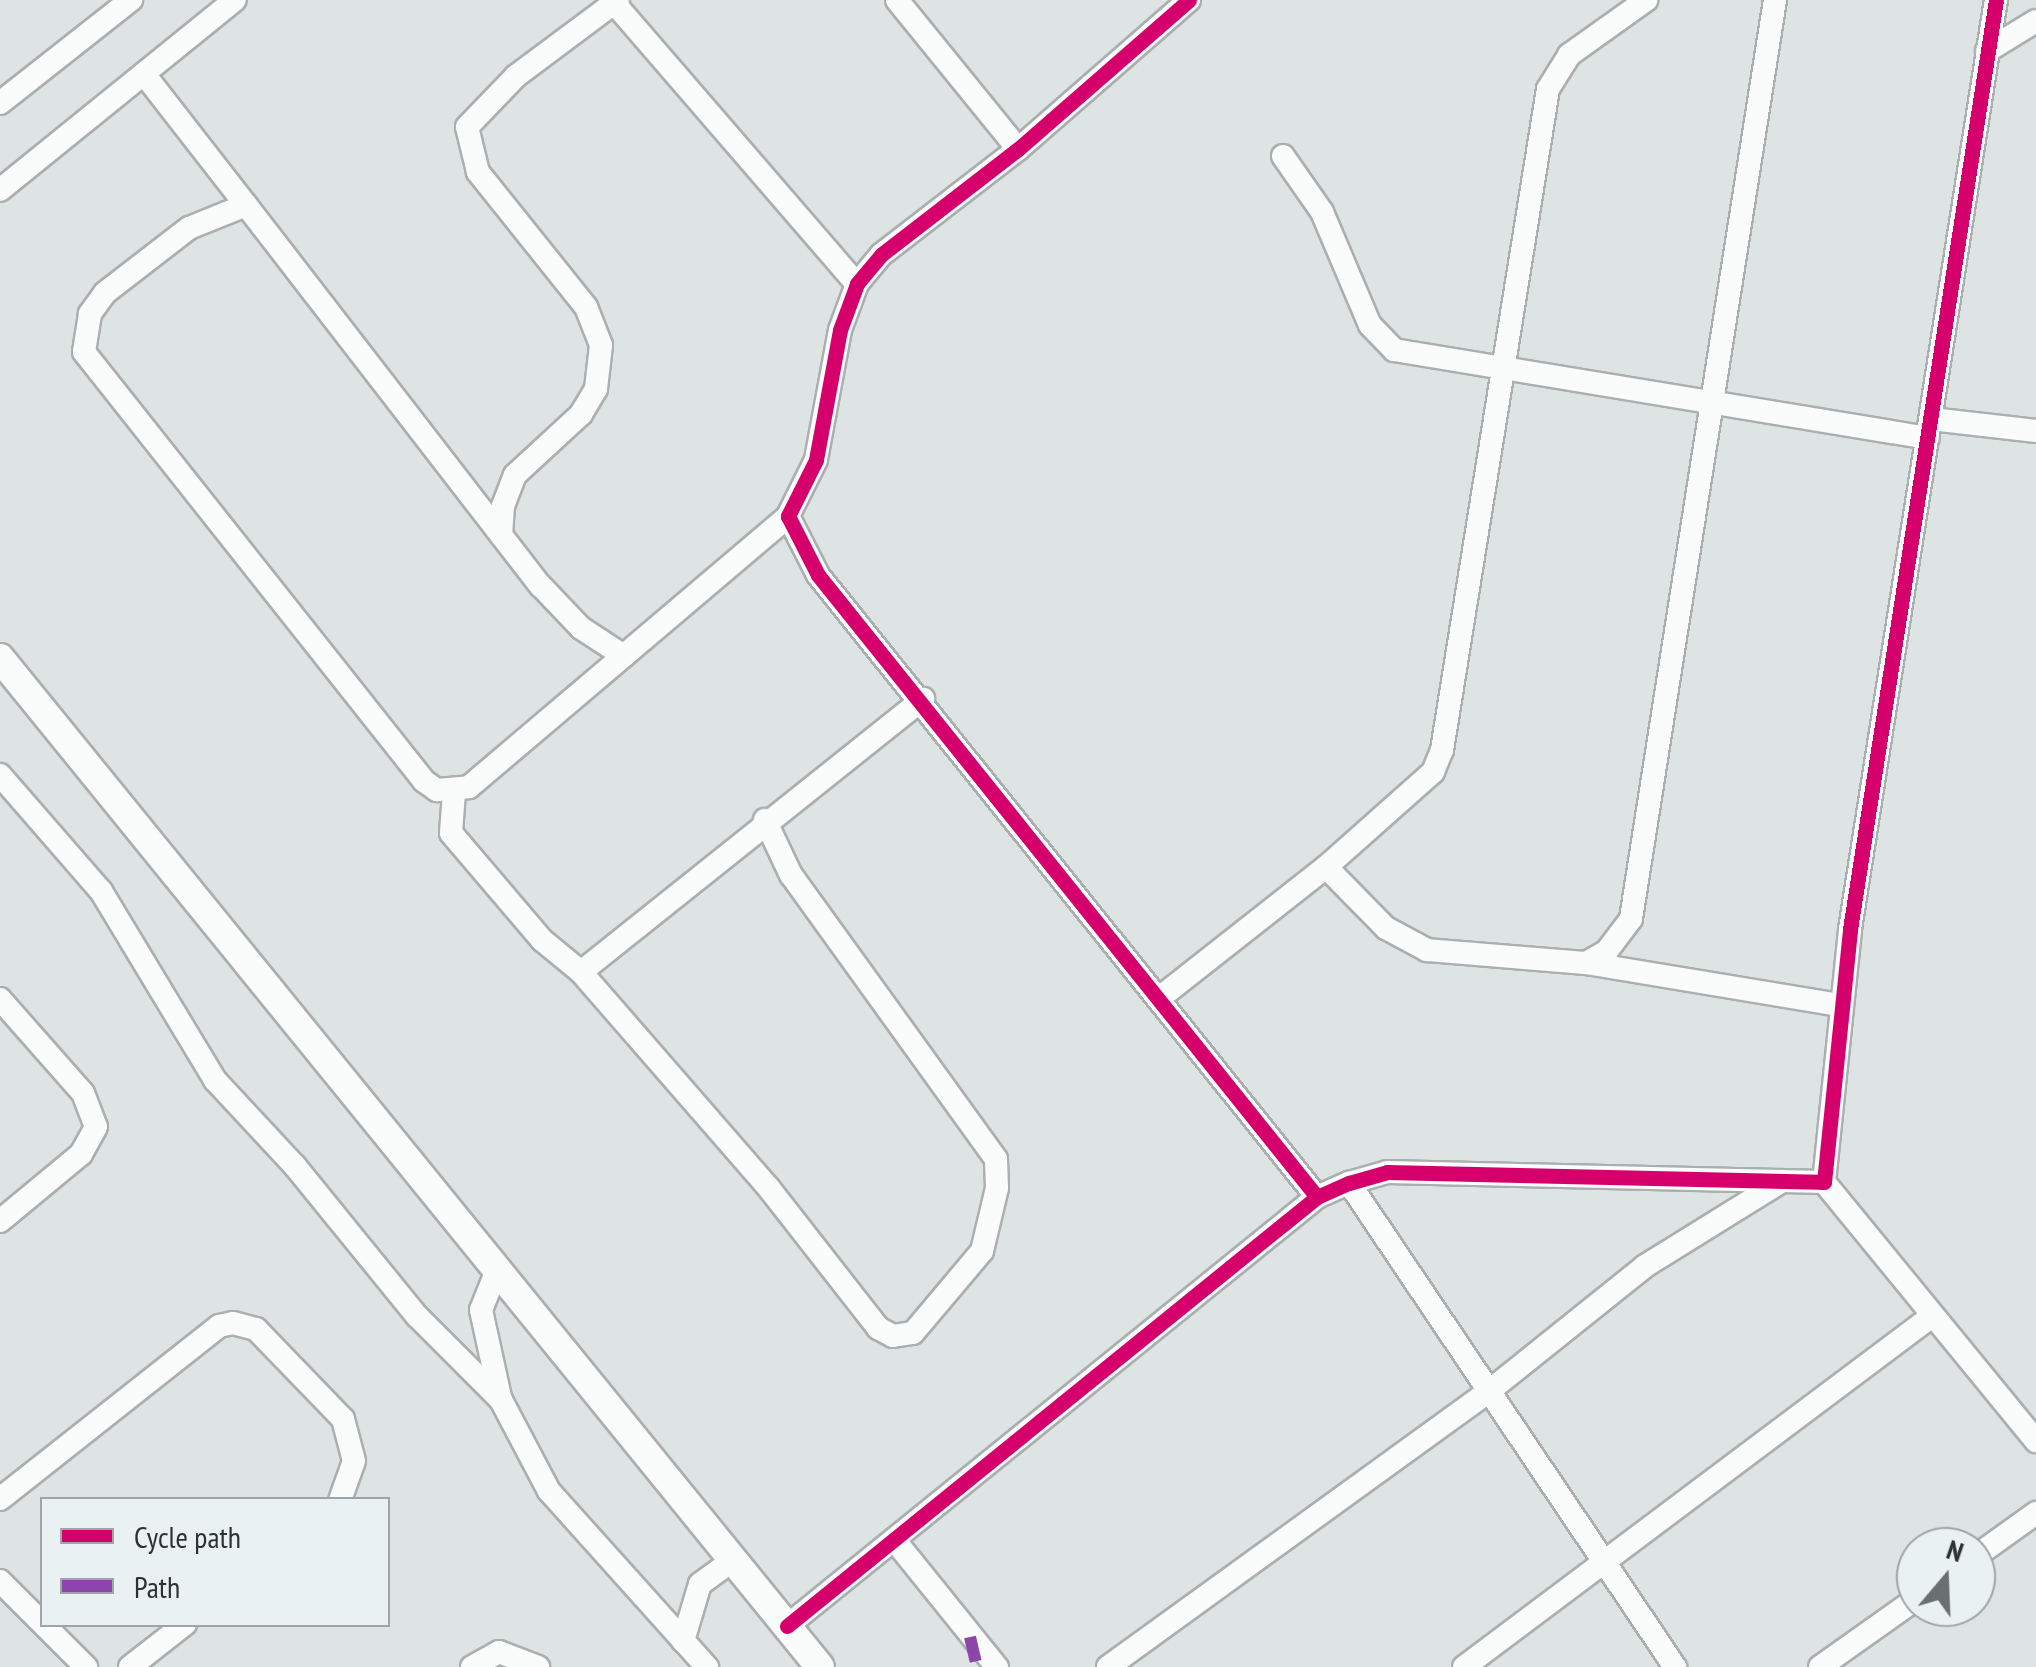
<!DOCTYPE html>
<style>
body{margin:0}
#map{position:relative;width:2036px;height:1667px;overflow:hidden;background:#dee3e3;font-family:"PT Sans Narrow",sans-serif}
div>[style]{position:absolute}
.roads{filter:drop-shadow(2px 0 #abafaf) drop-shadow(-2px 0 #abafaf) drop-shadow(0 2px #abafaf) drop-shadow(0 -2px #abafaf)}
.minor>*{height:22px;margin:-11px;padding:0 11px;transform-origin:11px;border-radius:11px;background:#fafbfb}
.tertiary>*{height:28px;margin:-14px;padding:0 14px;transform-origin:14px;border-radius:14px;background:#fafbfb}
.quiet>*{height:12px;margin-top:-6px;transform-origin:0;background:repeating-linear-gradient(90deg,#8e44ad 0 25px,transparent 0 37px)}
.cycleway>*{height:15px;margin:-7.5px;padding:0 7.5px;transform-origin:7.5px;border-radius:7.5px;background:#d6006c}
span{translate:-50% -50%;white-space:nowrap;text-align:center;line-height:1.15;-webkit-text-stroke:9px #eaf1f2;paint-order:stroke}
.legend{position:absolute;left:40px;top:1497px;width:350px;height:130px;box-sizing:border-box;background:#eaf1f2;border:2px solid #9fa4a5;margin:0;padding:12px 18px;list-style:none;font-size:30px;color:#2e3131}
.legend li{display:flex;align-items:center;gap:20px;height:50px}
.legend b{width:50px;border:2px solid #9fa4a5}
.north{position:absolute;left:1896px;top:1527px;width:100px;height:100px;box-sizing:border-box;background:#eaf1f2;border:2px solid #9fa4a5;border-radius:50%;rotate:19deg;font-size:28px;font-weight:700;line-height:40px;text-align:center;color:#2e3131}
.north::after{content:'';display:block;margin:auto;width:35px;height:45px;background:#6c6f6f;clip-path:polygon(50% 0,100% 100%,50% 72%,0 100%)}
</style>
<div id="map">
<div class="roads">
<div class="minor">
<i style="left:897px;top:0;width:192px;rotate:50.9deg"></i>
<i style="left:1189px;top:0;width:227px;rotate:138.9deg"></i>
<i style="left:1018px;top:149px;width:173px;rotate:142.3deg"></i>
<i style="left:881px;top:255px;width:38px;rotate:130deg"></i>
<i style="left:857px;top:284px;width:49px;rotate:110.3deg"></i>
<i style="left:840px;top:330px;width:132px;rotate:100.5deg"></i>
<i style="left:816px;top:460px;width:63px;rotate:116.6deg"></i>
<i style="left:788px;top:516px;width:66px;rotate:63deg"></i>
<i style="left:818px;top:575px;width:797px;rotate:51.26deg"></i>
<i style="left:1775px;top:0;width:930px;rotate:98.91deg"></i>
<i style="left:1631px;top:919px;width:40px;rotate:127deg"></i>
<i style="left:1607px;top:951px;width:24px;rotate:150deg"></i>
<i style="left:1586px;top:963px;width:256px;rotate:9.4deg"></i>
<i style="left:615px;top:4px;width:370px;rotate:49.2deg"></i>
<i style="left:1987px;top:51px;width:57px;rotate:-31.5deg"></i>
<i style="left:144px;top:74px;width:166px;rotate:52.1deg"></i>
<i style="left:246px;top:205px;width:61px;rotate:158deg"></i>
<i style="left:189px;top:228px;width:106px;rotate:142.3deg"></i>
<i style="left:105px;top:293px;width:26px;rotate:126deg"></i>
<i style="left:90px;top:314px;width:38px;rotate:99deg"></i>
<i style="left:84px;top:352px;width:547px;rotate:51.6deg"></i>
<i style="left:424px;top:781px;width:16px;rotate:35deg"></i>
<i style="left:437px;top:790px;width:32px;rotate:-5deg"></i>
<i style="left:469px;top:787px;width:419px;rotate:-40.3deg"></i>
<i style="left:0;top:103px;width:167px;rotate:-38.2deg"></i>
<i style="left:1283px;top:156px;width:68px;rotate:55.1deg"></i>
<i style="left:1322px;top:212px;width:123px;rotate:67deg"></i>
<i style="left:1370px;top:325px;width:35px;rotate:46deg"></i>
<i style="left:1394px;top:350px;width:541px;rotate:9.36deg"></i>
<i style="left:0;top:190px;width:302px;rotate:-39deg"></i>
<i style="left:246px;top:205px;width:482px;rotate:52.3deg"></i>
<i style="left:541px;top:586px;width:58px;rotate:46.4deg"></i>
<i style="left:581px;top:628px;width:51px;rotate:33.1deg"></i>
<i style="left:1931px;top:419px;width:106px;rotate:6.5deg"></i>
<i style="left:501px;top:535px;width:29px;rotate:-86deg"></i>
<i style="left:503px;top:506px;width:33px;rotate:-69deg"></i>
<i style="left:515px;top:475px;width:90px;rotate:-42.7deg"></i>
<i style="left:581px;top:414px;width:29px;rotate:-59deg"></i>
<i style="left:596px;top:389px;width:44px;rotate:-83.5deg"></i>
<i style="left:601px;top:345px;width:41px;rotate:-111.5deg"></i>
<i style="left:586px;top:307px;width:173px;rotate:-128.7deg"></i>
<i style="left:478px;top:172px;width:46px;rotate:-103.7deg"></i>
<i style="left:467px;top:127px;width:71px;rotate:-46.1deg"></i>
<i style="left:516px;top:76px;width:127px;rotate:-36.7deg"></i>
<i style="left:0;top:775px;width:154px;rotate:49deg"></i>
<i style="left:101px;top:891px;width:221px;rotate:58.9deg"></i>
<i style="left:215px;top:1080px;width:117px;rotate:47.1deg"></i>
<i style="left:295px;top:1166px;width:193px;rotate:50.9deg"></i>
<i style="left:417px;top:1316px;width:119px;rotate:45deg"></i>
<i style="left:501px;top:1400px;width:103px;rotate:62.2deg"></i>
<i style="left:549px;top:1491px;width:237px;rotate:48.1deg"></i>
<i style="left:454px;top:792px;width:41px;rotate:94.2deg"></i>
<i style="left:451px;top:833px;width:140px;rotate:49.6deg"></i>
<i style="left:542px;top:940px;width:50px;rotate:39.4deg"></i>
<i style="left:581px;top:972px;width:438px;rotate:-38.6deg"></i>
<i style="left:1326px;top:867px;width:86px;rotate:45.5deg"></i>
<i style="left:1386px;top:928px;width:47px;rotate:28.2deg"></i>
<i style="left:1427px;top:950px;width:160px;rotate:4.7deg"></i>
<i style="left:581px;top:972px;width:285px;rotate:49deg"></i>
<i style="left:768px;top:1187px;width:179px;rotate:52deg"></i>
<i style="left:878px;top:1328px;width:17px;rotate:28deg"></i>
<i style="left:893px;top:1336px;width:20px;rotate:-9deg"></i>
<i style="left:913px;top:1333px;width:107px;rotate:-49.9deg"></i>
<i style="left:982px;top:1251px;width:65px;rotate:-76.6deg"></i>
<i style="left:997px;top:1188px;width:29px;rotate:-92deg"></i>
<i style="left:996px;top:1159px;width:350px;rotate:-125.8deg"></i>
<i style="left:791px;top:875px;width:61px;rotate:-115.3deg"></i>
<i style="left:1162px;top:996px;width:209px;rotate:-38.2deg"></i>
<i style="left:1326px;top:867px;width:143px;rotate:-41.6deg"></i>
<i style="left:1433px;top:772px;width:24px;rotate:-68deg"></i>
<i style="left:1442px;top:750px;width:669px;rotate:-80.89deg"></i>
<i style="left:1548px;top:89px;width:40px;rotate:-58deg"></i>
<i style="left:1569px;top:55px;width:95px;rotate:-35.5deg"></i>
<i style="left:0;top:999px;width:125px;rotate:48.6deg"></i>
<i style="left:83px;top:1093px;width:36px;rotate:69deg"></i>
<i style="left:96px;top:1127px;width:31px;rotate:119deg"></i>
<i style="left:81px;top:1154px;width:105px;rotate:140.4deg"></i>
<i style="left:1824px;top:1182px;width:335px;rotate:50.7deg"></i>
<i style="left:1349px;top:1183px;width:584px;rotate:56.04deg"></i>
<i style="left:497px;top:1270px;width:43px;rotate:111.8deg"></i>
<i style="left:481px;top:1310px;width:89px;rotate:77.7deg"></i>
<i style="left:0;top:1499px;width:279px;rotate:-38.3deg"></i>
<i style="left:219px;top:1326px;width:14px;rotate:-12deg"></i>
<i style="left:233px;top:1323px;width:24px;rotate:15deg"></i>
<i style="left:256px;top:1329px;width:125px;rotate:46deg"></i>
<i style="left:343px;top:1419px;width:43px;rotate:75.3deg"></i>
<i style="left:354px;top:1461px;width:41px;rotate:109.7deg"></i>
<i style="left:896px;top:1542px;width:161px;rotate:51.1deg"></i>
<i style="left:1976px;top:1556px;width:74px;rotate:-35.6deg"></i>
<i style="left:0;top:1581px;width:122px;rotate:45deg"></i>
<i style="left:787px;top:1626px;width:682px;rotate:-38.99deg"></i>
<i style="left:1317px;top:1197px;width:35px;rotate:-24deg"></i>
<i style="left:1349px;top:1183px;width:40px;rotate:-16deg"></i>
<i style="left:1387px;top:1172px;width:437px;rotate:1.3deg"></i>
<i style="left:1824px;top:1182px;width:254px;rotate:-84.1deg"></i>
<i style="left:1850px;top:929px;width:940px;rotate:-81.07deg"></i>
<i style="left:683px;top:1641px;width:59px;rotate:-73.4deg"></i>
<i style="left:700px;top:1584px;width:41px;rotate:-36deg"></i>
<i style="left:130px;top:1667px;width:70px;rotate:-38deg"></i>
<i style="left:472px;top:1667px;width:31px;rotate:-29deg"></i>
<i style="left:499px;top:1652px;width:42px;rotate:21deg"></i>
<i style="left:1108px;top:1667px;width:469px;rotate:-35.9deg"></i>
<i style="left:1488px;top:1392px;width:201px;rotate:-38.7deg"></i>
<i style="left:1645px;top:1266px;width:161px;rotate:-31.8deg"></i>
<i style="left:1464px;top:1667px;width:585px;rotate:-36.87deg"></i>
<i style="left:1820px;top:1667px;width:118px;rotate:-35.3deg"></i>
</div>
<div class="tertiary">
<i style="left:0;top:658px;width:1300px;rotate:50.9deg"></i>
</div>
</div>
<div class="quiet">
<i style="left:970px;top:1637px;width:31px;rotate:77deg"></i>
</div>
<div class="cycleway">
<i style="left:1189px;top:0;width:227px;rotate:138.9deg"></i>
<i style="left:1018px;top:149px;width:173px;rotate:142.3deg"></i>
<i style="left:881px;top:255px;width:38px;rotate:130deg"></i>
<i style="left:857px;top:284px;width:49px;rotate:110.3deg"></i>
<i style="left:840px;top:330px;width:132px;rotate:100.5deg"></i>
<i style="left:816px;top:460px;width:63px;rotate:116.6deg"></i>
<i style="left:788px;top:516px;width:66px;rotate:63deg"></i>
<i style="left:818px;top:575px;width:797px;rotate:51.26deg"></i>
<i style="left:787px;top:1626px;width:682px;rotate:-38.99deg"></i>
<i style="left:1317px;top:1197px;width:35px;rotate:-24deg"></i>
<i style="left:1349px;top:1183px;width:40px;rotate:-16deg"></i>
<i style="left:1387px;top:1172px;width:437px;rotate:1.3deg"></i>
<i style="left:1824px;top:1182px;width:254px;rotate:-84.1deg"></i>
<i style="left:1850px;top:929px;width:940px;rotate:-81.07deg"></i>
</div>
<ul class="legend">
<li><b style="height:12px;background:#d6006c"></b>Cycle path</li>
<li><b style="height:12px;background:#8e44ad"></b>Path</li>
</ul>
<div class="north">N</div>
</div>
